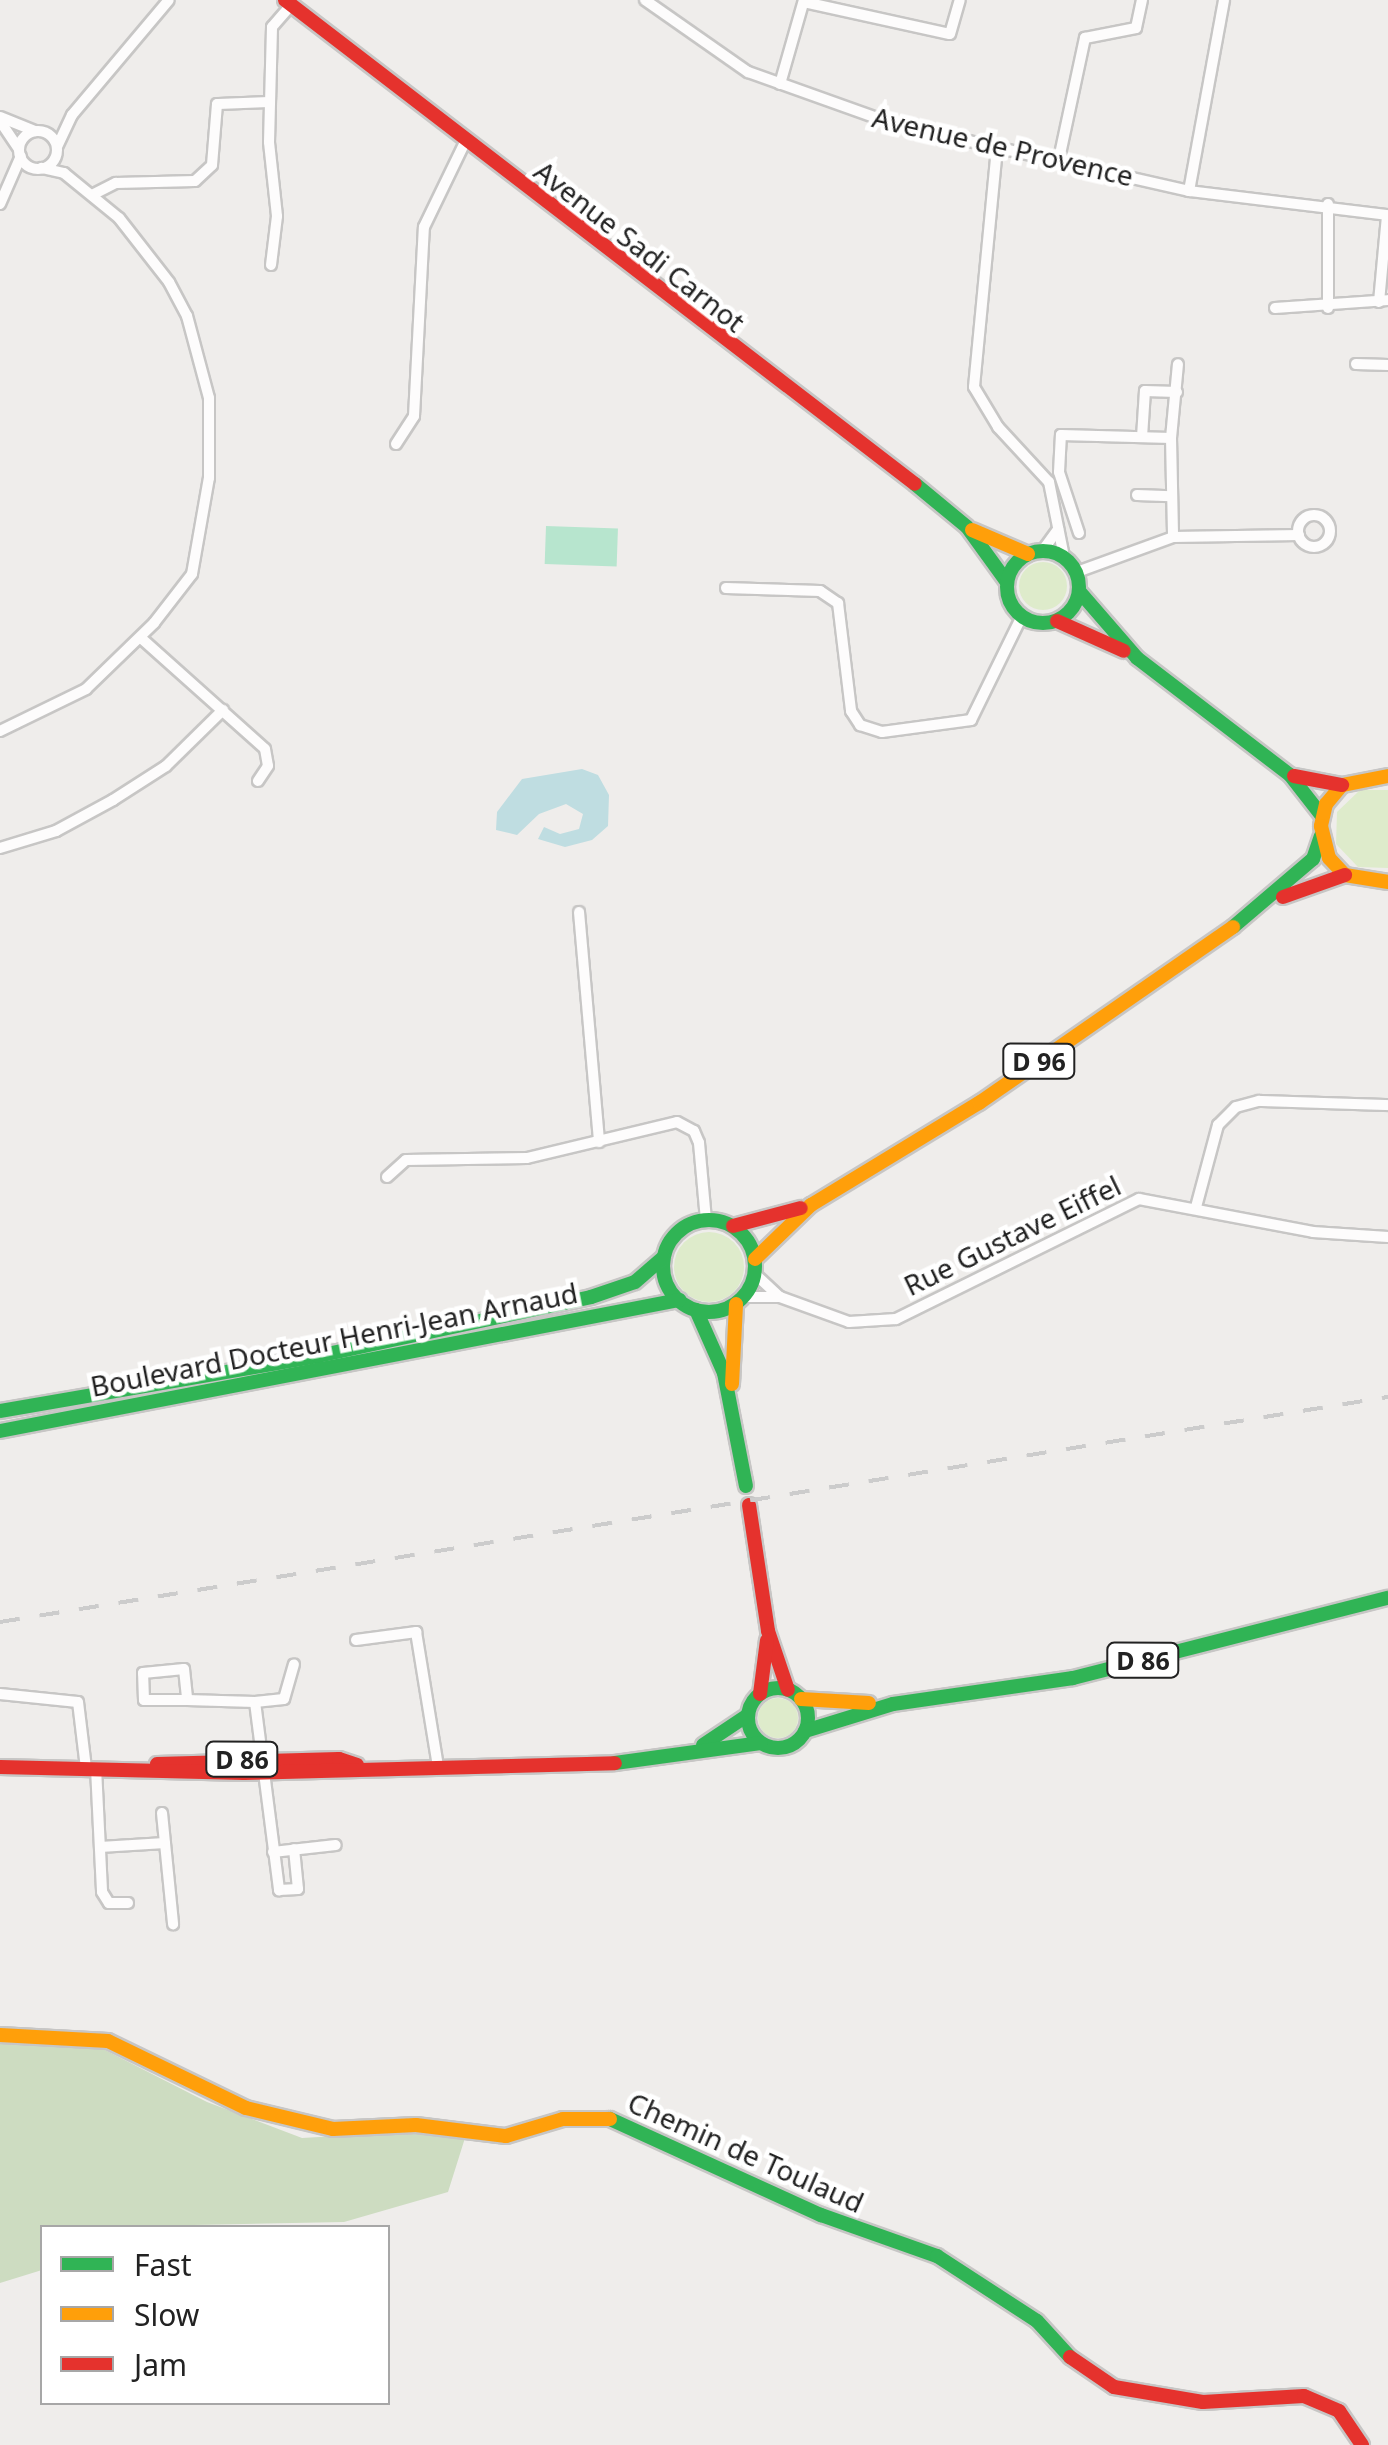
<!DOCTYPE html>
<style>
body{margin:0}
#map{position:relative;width:1388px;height:2445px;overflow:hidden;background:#efedeb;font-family:"Noto Sans",sans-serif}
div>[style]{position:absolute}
.grass>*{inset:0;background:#deebcb}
.round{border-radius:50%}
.forest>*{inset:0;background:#cddcc1}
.pitch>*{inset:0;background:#b7e5ce;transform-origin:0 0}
.water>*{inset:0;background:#bfdde1}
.roads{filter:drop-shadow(2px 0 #c7c6c5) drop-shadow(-2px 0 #c7c6c5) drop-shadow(0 2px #c7c6c5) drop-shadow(0 -2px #c7c6c5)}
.street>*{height:10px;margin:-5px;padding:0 5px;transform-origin:5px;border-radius:5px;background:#fdfcfc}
.street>.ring{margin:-5px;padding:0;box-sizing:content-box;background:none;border:10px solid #fdfcfc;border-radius:50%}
.fast>*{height:14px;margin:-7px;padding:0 7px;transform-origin:7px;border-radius:7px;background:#30b455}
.fast>.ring{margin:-7px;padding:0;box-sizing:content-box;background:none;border:14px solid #30b455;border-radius:50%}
.slow>*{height:14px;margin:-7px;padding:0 7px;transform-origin:7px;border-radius:7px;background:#ff9f0a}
.jam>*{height:14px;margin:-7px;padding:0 7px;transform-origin:7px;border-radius:7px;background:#e5322d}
.rail>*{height:4px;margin-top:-2px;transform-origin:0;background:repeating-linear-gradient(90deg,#ccc 0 20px,transparent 0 40px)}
span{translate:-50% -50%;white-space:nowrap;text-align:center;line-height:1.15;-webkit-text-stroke:9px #fff;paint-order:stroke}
.shield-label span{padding:2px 8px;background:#fff;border:2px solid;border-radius:8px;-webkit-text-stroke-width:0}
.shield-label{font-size:25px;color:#222;font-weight:700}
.street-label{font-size:28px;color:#222}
.legend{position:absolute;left:40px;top:2225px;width:350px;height:180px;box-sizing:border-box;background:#fff;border:2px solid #a7a7a7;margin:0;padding:12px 18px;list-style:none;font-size:30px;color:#222}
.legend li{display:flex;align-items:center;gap:20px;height:50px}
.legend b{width:50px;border:2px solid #a7a7a7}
</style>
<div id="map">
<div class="grass">
<i class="round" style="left:1019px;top:562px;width:48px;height:48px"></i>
<i style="clip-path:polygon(1360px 790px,1388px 790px,1388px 868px,1358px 867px,1336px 844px,1337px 812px)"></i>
<i class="round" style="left:674px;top:1232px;width:70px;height:70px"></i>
<i class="round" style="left:758px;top:1698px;width:40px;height:40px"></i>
</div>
<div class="forest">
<i style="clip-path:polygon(59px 2042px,101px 2048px,207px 2102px,302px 2138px,405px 2132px,465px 2138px,448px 2192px,344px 2222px,42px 2228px,42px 2270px,0 2283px,0 2044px)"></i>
</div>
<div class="pitch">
<i style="left:546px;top:526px;width:72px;height:38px;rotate:2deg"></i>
</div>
<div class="water">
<i style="clip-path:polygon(582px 769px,598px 775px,609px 795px,608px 826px,592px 840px,565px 847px,538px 839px,544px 827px,560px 834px,579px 829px,583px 814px,566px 804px,539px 814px,517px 835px,496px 830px,497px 812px,522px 779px)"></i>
</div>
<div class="roads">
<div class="street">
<i style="left:645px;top:0;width:126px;rotate:35deg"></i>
<i style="left:748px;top:72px;width:155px;rotate:19.6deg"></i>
<i style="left:894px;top:124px;width:303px;rotate:12.8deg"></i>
<i style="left:1189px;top:191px;width:200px;rotate:6.9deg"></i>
<i style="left:804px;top:2px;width:149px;rotate:12.4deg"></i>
<i style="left:950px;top:34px;width:35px;rotate:-74deg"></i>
<i style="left:780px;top:84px;width:87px;rotate:-74.1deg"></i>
<i style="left:0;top:117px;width:38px;rotate:22deg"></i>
<i style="left:0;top:121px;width:34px;rotate:56deg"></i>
<i class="ring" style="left:19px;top:131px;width:28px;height:28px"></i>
<i style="left:57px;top:147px;width:35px;rotate:-65deg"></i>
<i style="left:72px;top:115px;width:150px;rotate:-49.9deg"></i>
<i style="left:997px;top:148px;width:240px;rotate:95.5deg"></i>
<i style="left:974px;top:387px;width:47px;rotate:59deg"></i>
<i style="left:998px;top:427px;width:75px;rotate:47.2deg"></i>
<i style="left:1049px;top:482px;width:76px;rotate:78.7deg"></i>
<i style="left:1059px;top:159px;width:124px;rotate:-77.9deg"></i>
<i style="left:1085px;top:38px;width:52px;rotate:-11.1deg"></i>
<i style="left:1136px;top:28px;width:29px;rotate:-78deg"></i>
<i style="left:1189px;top:191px;width:194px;rotate:-79.6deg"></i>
<i style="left:92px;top:195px;width:27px;rotate:-27deg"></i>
<i style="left:116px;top:183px;width:79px;rotate:-1.5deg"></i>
<i style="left:195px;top:181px;width:23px;rotate:-43deg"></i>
<i style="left:212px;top:165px;width:61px;rotate:-85.3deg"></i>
<i style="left:217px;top:104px;width:53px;rotate:-2.2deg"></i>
<i style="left:0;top:204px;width:52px;rotate:-66.4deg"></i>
<i style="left:1328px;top:204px;width:104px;rotate:90deg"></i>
<i style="left:271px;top:265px;width:49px;rotate:-83deg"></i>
<i style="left:277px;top:216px;width:74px;rotate:-96.2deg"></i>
<i style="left:269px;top:142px;width:115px;rotate:-88.5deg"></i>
<i style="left:272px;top:27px;width:29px;rotate:-49deg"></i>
<i style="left:1379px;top:302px;width:87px;rotate:-84.7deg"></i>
<i style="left:1275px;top:308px;width:113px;rotate:-4deg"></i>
<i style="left:1356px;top:364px;width:32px;rotate:2deg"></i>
<i style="left:1142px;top:437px;width:46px;rotate:-86.3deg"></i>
<i style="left:1145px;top:391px;width:32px;rotate:2deg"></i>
<i style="left:1171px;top:438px;width:74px;rotate:-84.6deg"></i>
<i style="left:396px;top:444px;width:33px;rotate:-57deg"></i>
<i style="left:414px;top:416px;width:189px;rotate:-87deg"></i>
<i style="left:424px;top:227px;width:94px;rotate:-64.2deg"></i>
<i style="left:1137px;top:495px;width:34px;rotate:2deg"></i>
<i class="ring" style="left:1298px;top:515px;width:22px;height:22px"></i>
<i style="left:1079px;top:533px;width:64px;rotate:-108.2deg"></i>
<i style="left:1059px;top:472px;width:37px;rotate:-87deg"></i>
<i style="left:1061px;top:435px;width:110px;rotate:1.6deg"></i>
<i style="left:1171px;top:438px;width:99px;rotate:88.8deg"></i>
<i style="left:1043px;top:550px;width:26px;rotate:-54deg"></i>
<i style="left:1077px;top:572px;width:102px;rotate:-20deg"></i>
<i style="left:1173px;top:537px;width:126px;rotate:-0.9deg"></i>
<i style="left:726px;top:588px;width:94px;rotate:1.8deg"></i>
<i style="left:820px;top:591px;width:22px;rotate:34deg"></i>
<i style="left:838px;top:603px;width:109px;rotate:83.1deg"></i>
<i style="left:851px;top:711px;width:17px;rotate:57deg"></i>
<i style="left:860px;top:725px;width:23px;rotate:18deg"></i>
<i style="left:882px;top:732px;width:90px;rotate:-7.7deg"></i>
<i style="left:971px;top:720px;width:116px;rotate:-63.9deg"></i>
<i style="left:141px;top:638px;width:166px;rotate:41.8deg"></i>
<i style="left:265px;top:749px;width:17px;rotate:80deg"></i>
<i style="left:268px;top:766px;width:18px;rotate:124deg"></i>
<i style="left:0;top:731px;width:96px;rotate:-26deg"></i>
<i style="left:86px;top:689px;width:95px;rotate:-44.1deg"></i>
<i style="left:154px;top:623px;width:62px;rotate:-52.2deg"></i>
<i style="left:192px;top:574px;width:97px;rotate:-80deg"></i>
<i style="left:209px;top:478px;width:80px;rotate:-90deg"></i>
<i style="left:209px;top:398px;width:85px;rotate:-105deg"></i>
<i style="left:187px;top:316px;width:38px;rotate:-118deg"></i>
<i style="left:169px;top:282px;width:81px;rotate:-128deg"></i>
<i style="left:119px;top:218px;width:71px;rotate:-140.7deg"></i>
<i style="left:64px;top:173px;width:23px;rotate:-167deg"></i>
<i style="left:0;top:848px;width:59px;rotate:-16.9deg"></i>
<i style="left:56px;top:831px;width:65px;rotate:-28.5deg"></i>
<i style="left:113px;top:800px;width:63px;rotate:-32.7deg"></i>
<i style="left:166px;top:766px;width:80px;rotate:-44.5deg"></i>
<i style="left:579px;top:912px;width:231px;rotate:85deg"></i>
<i style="left:387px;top:1177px;width:25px;rotate:-42deg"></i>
<i style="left:406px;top:1160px;width:121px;rotate:-0.9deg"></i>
<i style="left:527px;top:1158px;width:154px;rotate:-13.5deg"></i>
<i style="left:677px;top:1122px;width:19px;rotate:28deg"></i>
<i style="left:694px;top:1131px;width:13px;rotate:67deg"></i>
<i style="left:699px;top:1143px;width:77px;rotate:84.8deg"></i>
<i style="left:1196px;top:1207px;width:85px;rotate:-75deg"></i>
<i style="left:1218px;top:1125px;width:25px;rotate:-45deg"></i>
<i style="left:1236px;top:1107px;width:24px;rotate:-15deg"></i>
<i style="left:1259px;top:1101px;width:129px;rotate:1.8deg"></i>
<i style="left:755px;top:1274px;width:33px;rotate:43deg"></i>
<i style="left:743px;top:1297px;width:37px"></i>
<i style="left:780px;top:1297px;width:73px;rotate:19.9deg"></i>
<i style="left:849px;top:1322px;width:47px;rotate:-3.7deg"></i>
<i style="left:896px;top:1319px;width:271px;rotate:-26.3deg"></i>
<i style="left:1139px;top:1199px;width:177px;rotate:10.7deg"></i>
<i style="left:1313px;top:1232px;width:75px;rotate:3.8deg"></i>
<i style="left:356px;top:1640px;width:61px;rotate:-7.6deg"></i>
<i style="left:416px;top:1632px;width:137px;rotate:80.7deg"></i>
<i style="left:0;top:1694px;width:78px;rotate:5.9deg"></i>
<i style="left:78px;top:1702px;width:66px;rotate:83.1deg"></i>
<i style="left:187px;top:1700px;width:43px;rotate:180deg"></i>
<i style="left:144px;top:1700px;width:27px;rotate:-92deg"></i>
<i style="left:143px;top:1673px;width:41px;rotate:-5.6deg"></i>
<i style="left:184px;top:1669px;width:31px;rotate:84deg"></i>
<i style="left:187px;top:1700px;width:68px;rotate:1.7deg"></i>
<i style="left:255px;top:1702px;width:190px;rotate:82.7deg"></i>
<i style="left:279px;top:1890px;width:19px;rotate:-3deg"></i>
<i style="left:298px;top:1889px;width:40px;rotate:-95.7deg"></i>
<i style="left:255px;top:1702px;width:29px;rotate:-6deg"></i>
<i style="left:284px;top:1699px;width:36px;rotate:-74deg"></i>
<i style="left:96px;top:1768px;width:124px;rotate:87.2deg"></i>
<i style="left:102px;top:1892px;width:13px;rotate:58deg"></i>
<i style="left:109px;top:1903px;width:19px"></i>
<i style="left:162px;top:1813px;width:112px;rotate:84.3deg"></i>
<i style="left:100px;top:1847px;width:65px;rotate:-3.5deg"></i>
<i style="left:273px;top:1852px;width:63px;rotate:-6.3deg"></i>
</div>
<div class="fast">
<i style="left:915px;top:484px;width:67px;rotate:39.6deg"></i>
<i style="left:967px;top:527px;width:68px;rotate:54deg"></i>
<i class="ring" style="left:1007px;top:551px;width:58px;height:58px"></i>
<i style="left:1079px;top:591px;width:89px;rotate:49.1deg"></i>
<i style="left:1137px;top:658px;width:193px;rotate:37.4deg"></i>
<i style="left:1290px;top:775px;width:52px;rotate:52deg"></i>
<i style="left:1233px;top:927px;width:105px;rotate:-40.4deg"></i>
<i style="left:1313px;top:859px;width:24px;rotate:-71deg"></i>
<i class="ring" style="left:663px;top:1220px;width:78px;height:78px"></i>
<i style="left:696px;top:1310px;width:69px;rotate:66deg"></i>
<i style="left:724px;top:1373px;width:115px;rotate:79deg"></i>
<i style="left:0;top:1411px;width:323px;rotate:-9.8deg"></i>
<i style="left:318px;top:1356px;width:279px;rotate:-12.2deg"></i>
<i style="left:591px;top:1297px;width:46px;rotate:-18.8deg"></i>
<i style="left:635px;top:1282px;width:38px;rotate:-41deg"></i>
<i style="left:0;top:1431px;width:692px;rotate:-10.92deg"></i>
<i class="ring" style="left:748px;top:1688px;width:46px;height:46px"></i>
<i style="left:805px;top:1731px;width:92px;rotate:-17.1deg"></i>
<i style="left:893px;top:1704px;width:182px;rotate:-8.2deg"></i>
<i style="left:1073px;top:1678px;width:325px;rotate:-14.3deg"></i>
<i style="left:703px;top:1745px;width:54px;rotate:-33.7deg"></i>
<i style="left:615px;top:1763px;width:147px;rotate:-7.8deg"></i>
<i style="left:610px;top:2119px;width:232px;rotate:24.5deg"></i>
<i style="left:821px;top:2215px;width:123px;rotate:19.5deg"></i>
<i style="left:937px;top:2256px;width:119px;rotate:33deg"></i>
<i style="left:1037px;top:2321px;width:49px;rotate:47.5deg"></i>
</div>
<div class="slow">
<i style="left:972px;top:530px;width:61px;rotate:23.2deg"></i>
<i style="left:1388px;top:776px;width:47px;rotate:168.9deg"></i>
<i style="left:1342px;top:785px;width:25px;rotate:130deg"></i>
<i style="left:1326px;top:804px;width:23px;rotate:103deg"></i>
<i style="left:1321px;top:826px;width:33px;rotate:76deg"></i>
<i style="left:1329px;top:858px;width:23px;rotate:47deg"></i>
<i style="left:1345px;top:875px;width:44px;rotate:9.2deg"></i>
<i style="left:755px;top:1259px;width:78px;rotate:-44deg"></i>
<i style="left:811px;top:1205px;width:197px;rotate:-31.3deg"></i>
<i style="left:979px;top:1103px;width:309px;rotate:-34.7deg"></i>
<i style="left:732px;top:1384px;width:80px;rotate:-87.1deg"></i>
<i style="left:801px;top:1699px;width:68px;rotate:3.4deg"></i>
<i style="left:0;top:2035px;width:108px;rotate:3.2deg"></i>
<i style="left:108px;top:2041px;width:153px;rotate:25.9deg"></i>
<i style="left:246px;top:2108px;width:89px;rotate:13.6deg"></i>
<i style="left:333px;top:2129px;width:83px;rotate:-2.8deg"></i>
<i style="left:416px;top:2125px;width:91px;rotate:7deg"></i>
<i style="left:506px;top:2136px;width:59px;rotate:-16.6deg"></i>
<i style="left:563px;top:2119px;width:47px"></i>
</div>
<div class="jam">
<i style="left:285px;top:0;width:794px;rotate:37.53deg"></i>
<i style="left:1057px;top:621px;width:73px;rotate:24.1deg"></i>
<i style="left:1294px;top:776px;width:49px;rotate:10.6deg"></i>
<i style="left:1283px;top:897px;width:66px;rotate:-19.5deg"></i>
<i style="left:733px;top:1226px;width:70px;rotate:-14.8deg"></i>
<i style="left:749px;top:1505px;width:127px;rotate:81.4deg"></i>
<i style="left:768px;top:1631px;width:62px;rotate:71.3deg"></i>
<i style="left:760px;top:1694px;width:54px;rotate:-82.6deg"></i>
<i style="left:157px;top:1764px;width:182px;rotate:-1.6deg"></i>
<i style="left:339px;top:1759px;width:19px;rotate:18deg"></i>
<i style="left:0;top:1767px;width:244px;rotate:1.4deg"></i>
<i style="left:244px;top:1773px;width:371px;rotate:-1.5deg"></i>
<i style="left:1070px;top:2357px;width:53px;rotate:34.3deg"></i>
<i style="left:1114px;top:2387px;width:90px;rotate:9.6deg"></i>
<i style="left:1203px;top:2402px;width:101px;rotate:-3.4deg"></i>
<i style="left:1304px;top:2396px;width:38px;rotate:23deg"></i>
<i style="left:1339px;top:2411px;width:41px;rotate:55.9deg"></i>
</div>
</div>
<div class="rail">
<i style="left:0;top:1622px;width:1406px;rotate:-9.21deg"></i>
</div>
<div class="shield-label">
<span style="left:1039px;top:1061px">D 96</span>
<span style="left:1143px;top:1660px">D 86</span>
<span style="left:242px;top:1759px">D 86</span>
</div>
<div class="street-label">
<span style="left:1003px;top:146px;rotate:13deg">Avenue de Provence</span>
<span style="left:640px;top:246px;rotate:38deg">Avenue Sadi Carnot</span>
<span style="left:1012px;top:1235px;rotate:-26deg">Rue Gustave Eiffel</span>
<span style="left:334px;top:1339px;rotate:-11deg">Boulevard Docteur Henri-Jean Arnaud</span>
<span style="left:746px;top:2152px;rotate:24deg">Chemin de Toulaud</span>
</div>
<ul class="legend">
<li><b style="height:12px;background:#30b455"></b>Fast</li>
<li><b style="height:12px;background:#ff9f0a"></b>Slow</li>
<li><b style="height:12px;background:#e5322d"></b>Jam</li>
</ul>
</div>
